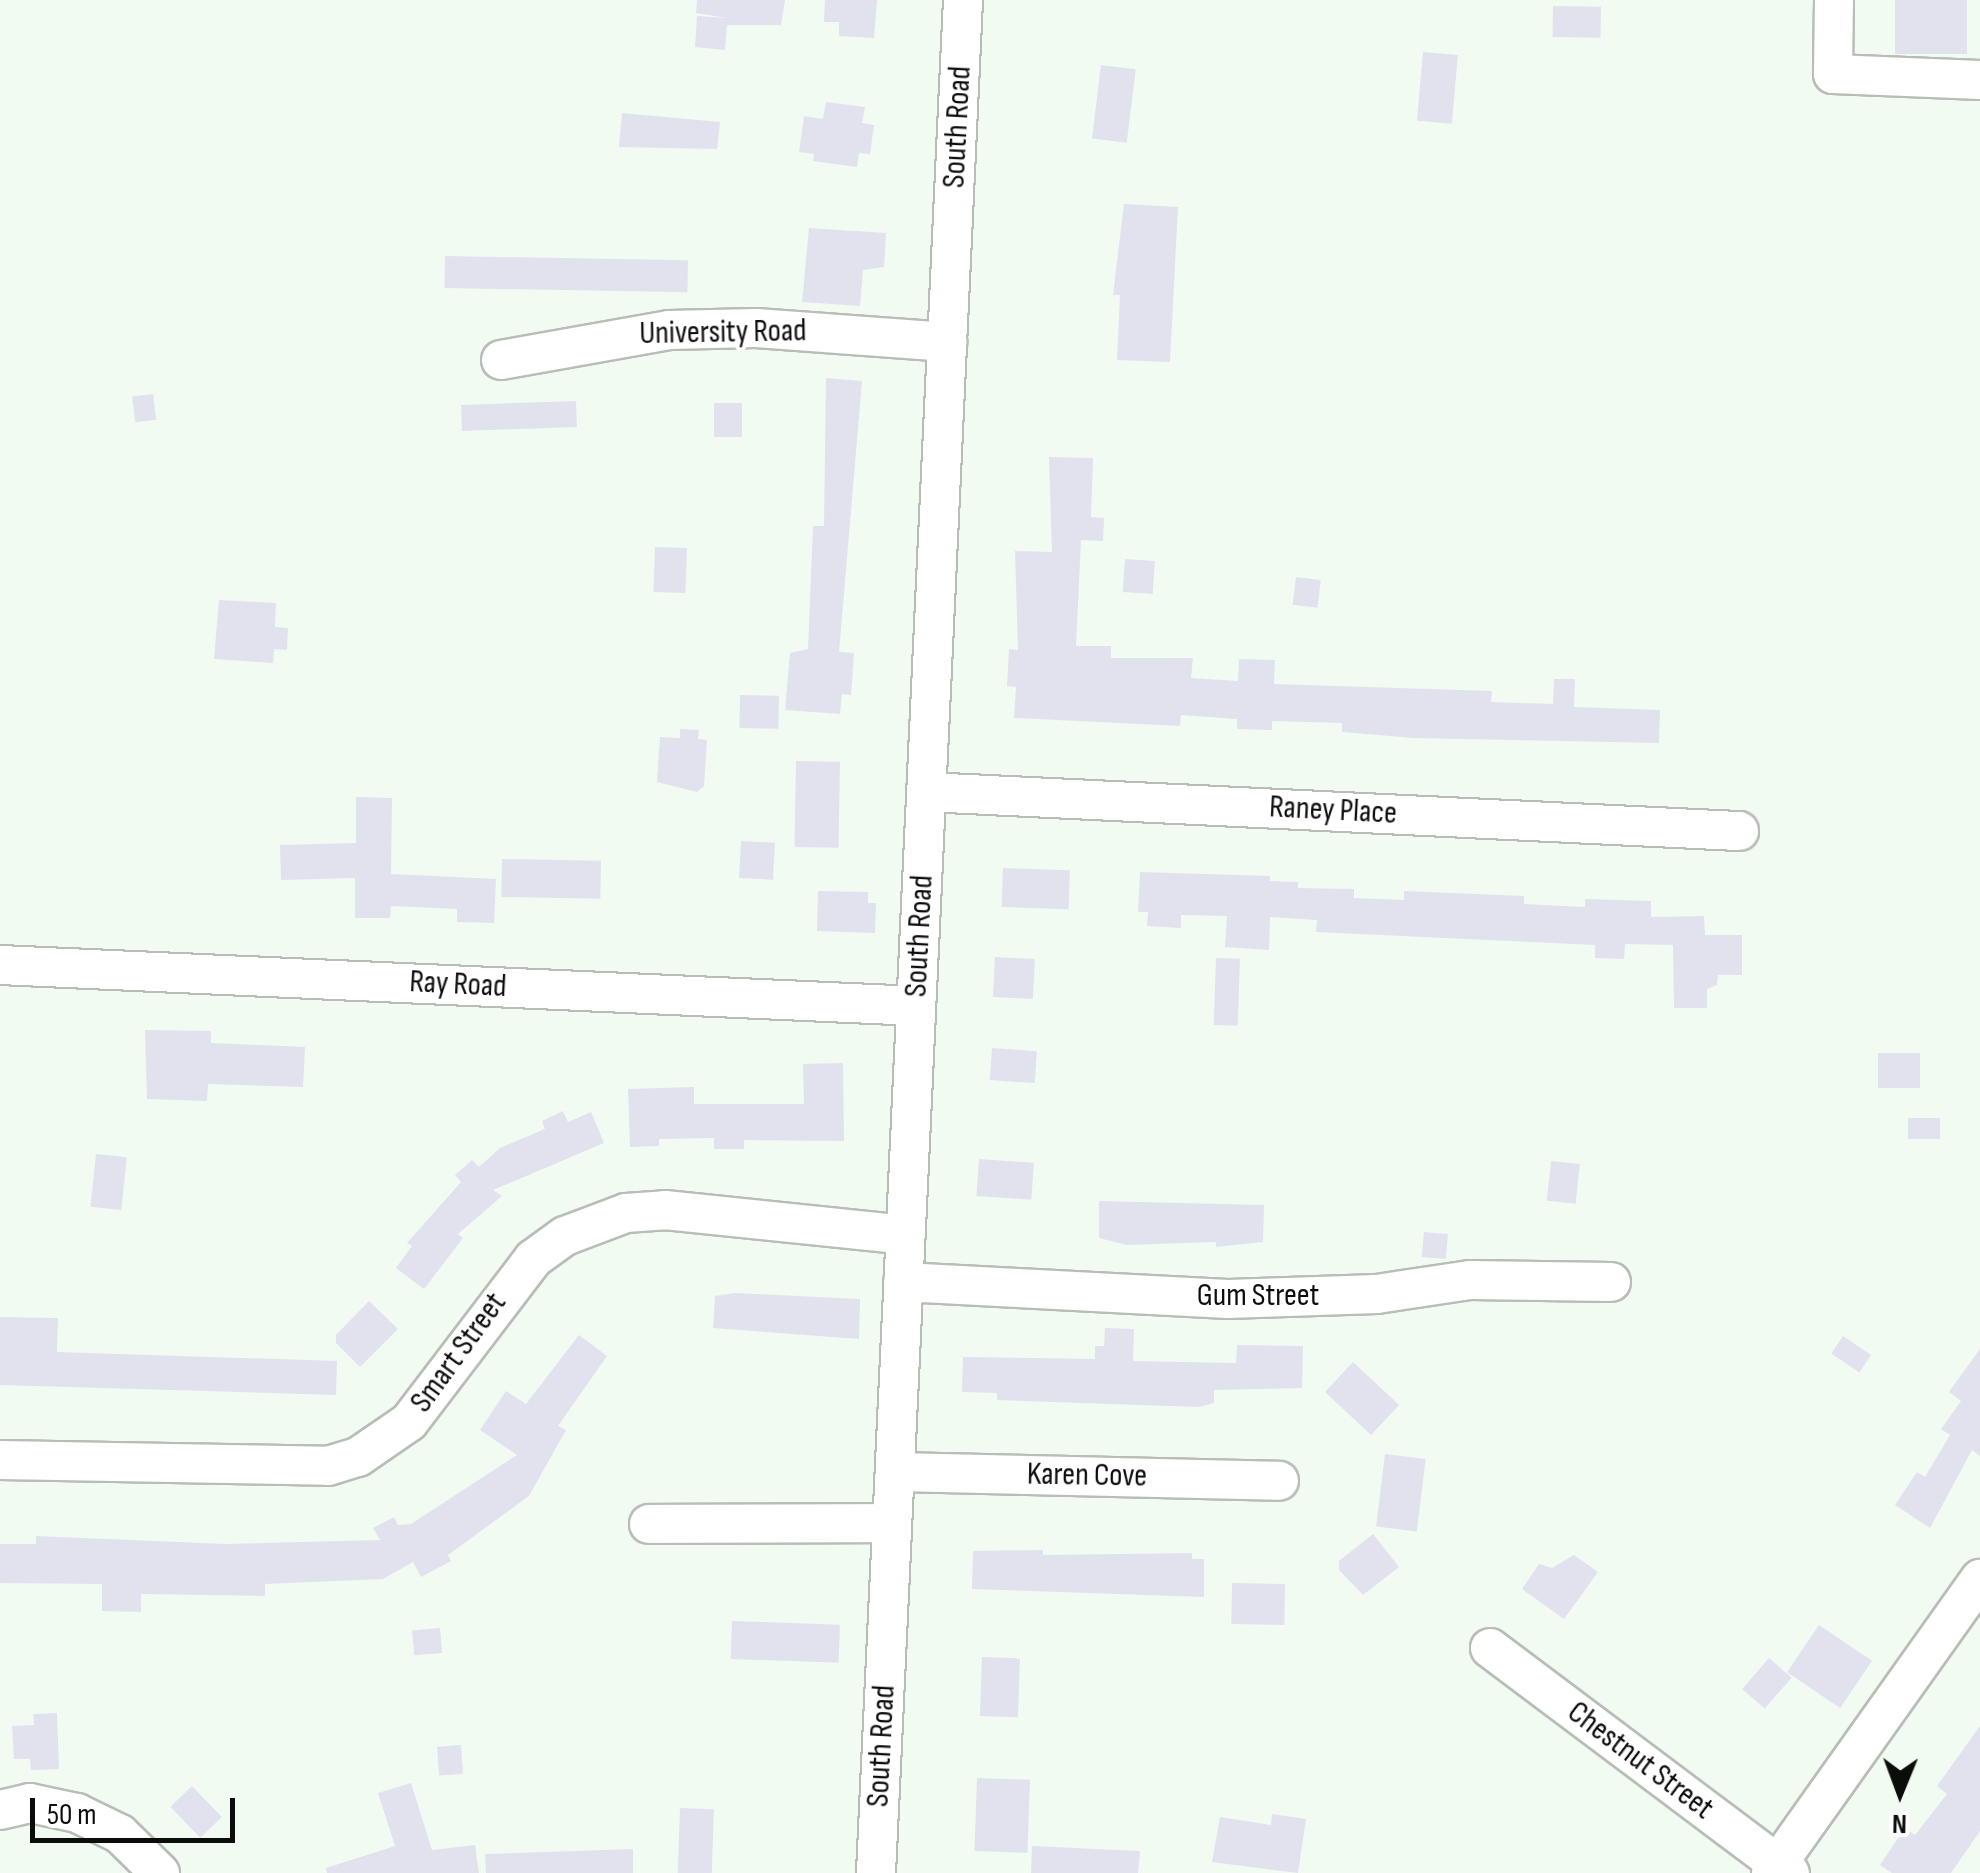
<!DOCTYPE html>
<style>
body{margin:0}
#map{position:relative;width:1980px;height:1873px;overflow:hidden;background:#f2fbf2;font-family:"Sofia Sans Condensed",sans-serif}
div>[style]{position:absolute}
.building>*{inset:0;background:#e1e2ed;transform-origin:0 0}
.roads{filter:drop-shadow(2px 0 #b6beb6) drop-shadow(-2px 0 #b6beb6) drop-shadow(0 2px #b6beb6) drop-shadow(0 -2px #b6beb6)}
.minor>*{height:38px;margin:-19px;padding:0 19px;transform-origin:19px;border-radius:19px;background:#fff}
span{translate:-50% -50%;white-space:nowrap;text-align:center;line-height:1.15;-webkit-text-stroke:8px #fff;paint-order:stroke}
.street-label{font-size:32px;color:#0b0d0b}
.north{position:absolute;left:1850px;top:1743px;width:100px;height:100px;-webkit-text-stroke:8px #fff;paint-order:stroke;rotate:181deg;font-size:28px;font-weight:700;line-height:40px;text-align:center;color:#0b0d0b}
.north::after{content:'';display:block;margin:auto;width:35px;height:45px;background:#0b0d0b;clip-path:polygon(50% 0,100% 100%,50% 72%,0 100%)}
.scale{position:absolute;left:30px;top:1798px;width:205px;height:45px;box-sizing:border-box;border:5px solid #0b0d0b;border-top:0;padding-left:12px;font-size:30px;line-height:35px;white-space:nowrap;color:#0b0d0b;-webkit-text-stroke:8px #fff;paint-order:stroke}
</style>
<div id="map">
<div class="building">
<i style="clip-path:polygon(697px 0,785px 0,781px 25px,727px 25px,725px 50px,695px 47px,697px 16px,727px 18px,696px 13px)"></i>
<i style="clip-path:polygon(825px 0,877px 0,874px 38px,839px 36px,839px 22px,824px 22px)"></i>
<i style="left:1895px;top:0;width:72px;height:54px"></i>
<i style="left:1553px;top:6px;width:48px;height:31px;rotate:1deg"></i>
<i style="left:1423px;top:52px;width:35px;height:69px;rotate:5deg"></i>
<i style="left:1101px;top:65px;width:35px;height:74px;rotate:7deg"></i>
<i style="clip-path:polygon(826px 102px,865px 107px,862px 123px,874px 125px,870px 154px,859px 153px,857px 167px,813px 161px,814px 154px,799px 152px,804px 116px,823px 119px)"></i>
<i style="clip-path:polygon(622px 113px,720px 122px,717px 149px,619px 147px)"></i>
<i style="clip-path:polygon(1124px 204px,1178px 207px,1170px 362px,1117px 360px,1120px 295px,1113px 295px)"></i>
<i style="clip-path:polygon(809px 228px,886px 233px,884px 267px,863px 270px,860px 306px,802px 302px)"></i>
<i style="left:445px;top:256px;width:243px;height:32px;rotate:1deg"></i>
<i style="clip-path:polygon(826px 378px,862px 381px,839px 652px,854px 653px,851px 695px,842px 694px,840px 714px,785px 710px,790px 653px,808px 649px,813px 526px,824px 526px)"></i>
<i style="left:153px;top:394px;width:26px;height:21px;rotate:83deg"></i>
<i style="left:576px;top:401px;width:26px;height:115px;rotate:88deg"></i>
<i style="left:714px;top:403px;width:28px;height:34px"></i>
<i style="clip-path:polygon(1049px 457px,1093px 458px,1091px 517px,1104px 518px,1103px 541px,1081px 540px,1076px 646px,1111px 646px,1111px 658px,1193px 658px,1191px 678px,1238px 681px,1239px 659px,1275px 660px,1274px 684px,1492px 691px,1491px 702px,1553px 704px,1554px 679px,1575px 679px,1574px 707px,1660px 710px,1659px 743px,1414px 738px,1342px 732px,1342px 723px,1272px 721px,1272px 730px,1237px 729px,1237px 719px,1181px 715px,1180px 726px,1014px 718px,1016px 687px,1007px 686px,1009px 649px,1018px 650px,1015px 551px,1052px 552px)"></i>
<i style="left:655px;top:547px;width:32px;height:45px;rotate:2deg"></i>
<i style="left:1125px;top:559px;width:30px;height:33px;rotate:4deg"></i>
<i style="left:1296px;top:577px;width:25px;height:28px;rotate:7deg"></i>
<i style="clip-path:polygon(219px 600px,276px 603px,275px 627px,288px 628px,287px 650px,274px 649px,273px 663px,214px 659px)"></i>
<i style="left:740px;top:695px;width:39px;height:33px;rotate:1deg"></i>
<i style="clip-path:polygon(680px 729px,699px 730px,698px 739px,707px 740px,704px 786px,697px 792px,657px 782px,660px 737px,680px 738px)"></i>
<i style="left:796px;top:761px;width:44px;height:86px;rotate:1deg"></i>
<i style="clip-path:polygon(356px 797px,392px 798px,391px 874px,496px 879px,494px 923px,457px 922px,457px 909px,391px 906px,390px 918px,355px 918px,355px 878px,281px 880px,280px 845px,356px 843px)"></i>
<i style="left:741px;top:841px;width:34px;height:37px;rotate:3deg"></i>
<i style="left:502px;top:859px;width:99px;height:38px;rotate:1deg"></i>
<i style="left:1003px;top:868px;width:67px;height:39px;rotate:2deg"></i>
<i style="clip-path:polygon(1140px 872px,1270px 876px,1270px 881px,1298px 882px,1298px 888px,1354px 889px,1354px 898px,1404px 900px,1404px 891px,1524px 896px,1524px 904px,1585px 907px,1585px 899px,1651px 901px,1651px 917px,1704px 916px,1705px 935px,1742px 935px,1742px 975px,1718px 975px,1717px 985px,1707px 989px,1707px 1008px,1674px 1008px,1673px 945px,1625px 944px,1624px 959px,1595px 958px,1595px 945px,1316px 932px,1317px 920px,1270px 917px,1269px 950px,1225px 947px,1227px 916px,1181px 915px,1181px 928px,1147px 926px,1148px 912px,1138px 912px)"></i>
<i style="clip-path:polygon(818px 891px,868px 892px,868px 903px,876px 903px,875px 933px,817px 931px)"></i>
<i style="left:995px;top:957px;width:40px;height:40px;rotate:3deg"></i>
<i style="left:1216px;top:958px;width:24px;height:67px;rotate:2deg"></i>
<i style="clip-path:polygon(145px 1030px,211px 1031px,211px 1043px,305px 1047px,303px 1087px,208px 1084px,207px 1101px,147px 1099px)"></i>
<i style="left:992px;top:1048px;width:45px;height:32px;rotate:4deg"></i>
<i style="left:1878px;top:1053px;width:42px;height:35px"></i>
<i style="clip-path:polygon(843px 1063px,844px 1141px,744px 1140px,744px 1149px,714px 1149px,714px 1138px,659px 1139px,659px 1146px,630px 1147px,628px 1089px,694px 1087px,694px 1104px,804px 1104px,803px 1064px)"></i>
<i style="clip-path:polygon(563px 1111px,568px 1122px,591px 1112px,604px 1143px,493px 1190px,502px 1196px,458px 1234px,463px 1238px,424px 1289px,396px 1268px,412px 1246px,407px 1243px,461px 1182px,455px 1175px,472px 1160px,479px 1167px,500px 1148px,545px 1129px,542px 1121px)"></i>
<i style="left:1908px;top:1118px;width:32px;height:21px"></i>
<i style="left:96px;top:1154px;width:31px;height:53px;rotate:6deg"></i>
<i style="left:979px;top:1159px;width:55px;height:37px;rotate:4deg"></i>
<i style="left:1551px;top:1161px;width:29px;height:40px;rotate:6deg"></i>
<i style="clip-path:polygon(1099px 1201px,1264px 1205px,1263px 1242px,1216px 1247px,1216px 1242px,1127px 1245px,1099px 1238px)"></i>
<i style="left:1424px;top:1232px;width:24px;height:25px;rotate:5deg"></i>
<i style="clip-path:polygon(735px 1293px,860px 1299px,859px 1339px,713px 1328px,715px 1296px)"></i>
<i style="clip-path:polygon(369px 1301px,398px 1329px,360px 1367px,336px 1343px,336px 1335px)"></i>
<i style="clip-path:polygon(0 1317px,58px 1318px,57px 1352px,337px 1361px,336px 1395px,0 1385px)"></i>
<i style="clip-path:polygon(1105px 1328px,1134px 1329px,1133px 1361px,1236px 1363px,1237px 1345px,1303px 1346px,1302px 1388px,1214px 1390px,1214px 1403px,1199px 1407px,997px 1400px,997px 1393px,962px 1392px,963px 1357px,1095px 1359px,1095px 1346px,1104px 1346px)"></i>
<i style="clip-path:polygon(579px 1335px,607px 1356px,558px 1426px,566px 1430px,529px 1496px,448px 1555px,451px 1561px,421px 1577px,413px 1562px,383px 1579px,265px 1584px,265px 1596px,141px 1594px,141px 1612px,102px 1611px,102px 1584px,0 1583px,0 1544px,36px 1544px,36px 1536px,225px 1544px,380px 1540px,373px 1528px,394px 1517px,398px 1525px,411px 1524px,517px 1455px,480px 1430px,506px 1391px,526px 1404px)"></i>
<i style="left:1843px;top:1336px;width:34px;height:21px;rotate:34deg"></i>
<i style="clip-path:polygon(1980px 1349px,1980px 1456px,1972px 1450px,1930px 1528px,1895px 1505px,1917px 1472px,1925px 1477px,1950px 1435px,1941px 1429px,1961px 1401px,1949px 1392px)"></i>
<i style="left:1353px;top:1362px;width:63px;height:41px;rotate:43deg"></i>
<i style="left:1385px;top:1454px;width:41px;height:73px;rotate:7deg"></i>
<i style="clip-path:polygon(1373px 1534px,1399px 1567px,1363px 1595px,1339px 1570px,1339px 1561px)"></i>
<i style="clip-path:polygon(1043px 1550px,1043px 1555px,1192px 1553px,1192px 1559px,1204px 1559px,1204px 1597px,972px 1589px,973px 1551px)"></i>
<i style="clip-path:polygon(1574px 1555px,1598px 1572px,1564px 1619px,1522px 1589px,1539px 1564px,1552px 1568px)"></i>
<i style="left:1285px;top:1584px;width:41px;height:53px;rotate:91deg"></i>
<i style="left:732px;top:1621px;width:108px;height:38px;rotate:2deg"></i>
<i style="left:1819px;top:1625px;width:64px;height:57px;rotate:34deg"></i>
<i style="left:440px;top:1628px;width:25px;height:28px;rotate:85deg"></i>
<i style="left:982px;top:1657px;width:38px;height:59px;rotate:2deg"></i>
<i style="left:1769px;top:1658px;width:30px;height:41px;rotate:41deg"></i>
<i style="clip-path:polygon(57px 1713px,59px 1769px,31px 1770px,30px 1759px,14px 1759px,12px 1726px,34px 1725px,33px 1714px)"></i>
<i style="clip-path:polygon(1980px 1726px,1980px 1831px,1951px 1873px,1892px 1873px,1880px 1865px,1905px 1828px,1915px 1835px,1947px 1794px,1937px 1786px)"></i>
<i style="left:461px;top:1745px;width:29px;height:24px;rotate:86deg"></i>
<i style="left:977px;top:1778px;width:53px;height:73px;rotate:2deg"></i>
<i style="clip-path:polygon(411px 1783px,432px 1850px,475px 1845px,479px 1873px,327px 1873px,326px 1868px,395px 1846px,378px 1793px)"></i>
<i style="left:192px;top:1786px;width:43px;height:30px;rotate:46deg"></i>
<i style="left:680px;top:1808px;width:34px;height:65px;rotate:2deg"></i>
<i style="clip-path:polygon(1272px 1814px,1306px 1819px,1298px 1873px,1212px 1862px,1220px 1817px,1271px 1825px)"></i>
<i style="clip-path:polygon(1032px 1846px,1140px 1851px,1138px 1873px,1031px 1873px)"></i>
<i style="clip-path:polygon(633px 1849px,633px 1873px,486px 1873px,485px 1854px)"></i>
</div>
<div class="roads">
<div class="minor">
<i style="left:1834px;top:0;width:74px;rotate:90.8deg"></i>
<i style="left:1833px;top:74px;width:147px;rotate:2.3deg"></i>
<i style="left:501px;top:360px;width:171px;rotate:-10.1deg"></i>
<i style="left:669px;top:330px;width:87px;rotate:-1.3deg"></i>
<i style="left:756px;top:328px;width:192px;rotate:4.2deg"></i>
<i style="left:926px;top:792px;width:814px;rotate:2.75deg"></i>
<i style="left:0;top:965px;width:917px;rotate:2.56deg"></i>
<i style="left:903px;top:1282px;width:325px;rotate:3deg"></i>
<i style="left:1228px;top:1299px;width:149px;rotate:-1.9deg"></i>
<i style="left:1377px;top:1294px;width:94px;rotate:-8.6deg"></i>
<i style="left:1470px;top:1280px;width:141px;rotate:0.8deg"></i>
<i style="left:0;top:1460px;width:328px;rotate:1deg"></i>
<i style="left:328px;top:1466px;width:31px;rotate:-17deg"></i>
<i style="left:358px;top:1457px;width:62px;rotate:-34.5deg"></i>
<i style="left:409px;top:1422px;width:205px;rotate:-52.7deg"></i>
<i style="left:533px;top:1259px;width:39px;rotate:-36deg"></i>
<i style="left:565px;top:1236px;width:65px;rotate:-20.7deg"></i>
<i style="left:626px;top:1213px;width:39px;rotate:-4deg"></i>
<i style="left:665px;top:1210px;width:242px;rotate:5.9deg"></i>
<i style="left:895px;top:1472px;width:384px;rotate:1.3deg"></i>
<i style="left:649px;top:1524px;width:243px;rotate:-0.2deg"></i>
<i style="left:1490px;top:1648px;width:375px;rotate:36.9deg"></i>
<i style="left:0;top:1810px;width:31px;rotate:-13deg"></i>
<i style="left:30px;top:1803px;width:48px;rotate:12deg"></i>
<i style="left:77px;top:1813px;width:48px;rotate:26deg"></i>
<i style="left:120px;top:1834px;width:56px;rotate:44.3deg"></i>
<i style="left:876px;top:1873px;width:1875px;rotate:-87.34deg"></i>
<i style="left:1771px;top:1873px;width:361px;rotate:-54.6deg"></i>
</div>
</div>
<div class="street-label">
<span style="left:958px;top:127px;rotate:-87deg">South Road</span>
<span style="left:723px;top:333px;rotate:-1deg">University Road</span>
<span style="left:1333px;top:811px;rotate:3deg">Raney Place</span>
<span style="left:920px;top:936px;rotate:-87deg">South Road</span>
<span style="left:458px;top:985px;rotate:3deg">Ray Road</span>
<span style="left:1258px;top:1296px">Gum Street</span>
<span style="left:459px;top:1353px;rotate:-54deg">Smart Street</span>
<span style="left:1087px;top:1476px;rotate:1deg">Karen Cove</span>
<span style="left:882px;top:1746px;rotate:-87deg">South Road</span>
<span style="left:1640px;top:1761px;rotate:37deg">Chestnut Street</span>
</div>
<div class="north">N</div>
<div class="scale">50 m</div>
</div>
